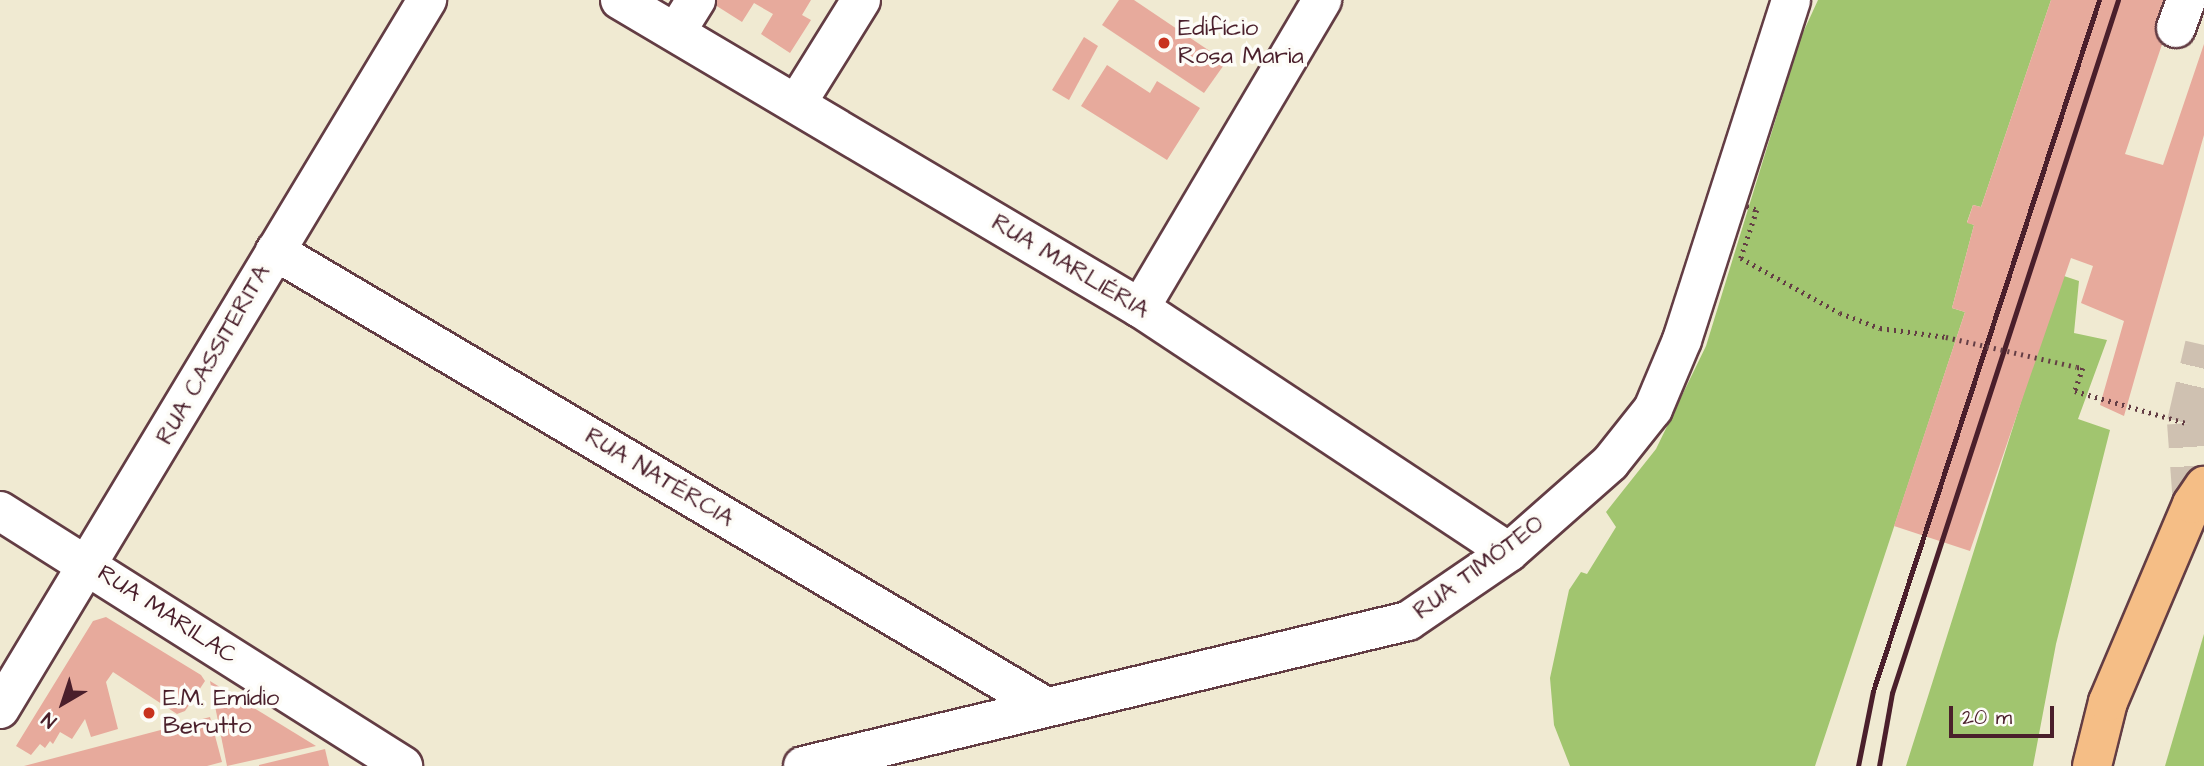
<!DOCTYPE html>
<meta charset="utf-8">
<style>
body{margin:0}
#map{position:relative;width:2204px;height:766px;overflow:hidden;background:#f0ead2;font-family:"Architects Daughter",sans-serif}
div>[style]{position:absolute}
.green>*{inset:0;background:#a1c56f}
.building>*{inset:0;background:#e7aa9c}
.minor-tunnel>*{height:38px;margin-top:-19px;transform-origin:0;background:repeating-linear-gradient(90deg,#cfc1b1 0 38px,transparent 0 57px)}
.path>*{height:4.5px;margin-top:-2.25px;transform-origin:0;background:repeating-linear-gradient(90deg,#633d44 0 2px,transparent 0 7px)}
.roads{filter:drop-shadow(2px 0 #633d44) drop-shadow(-2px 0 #633d44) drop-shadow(0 2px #633d44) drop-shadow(0 -2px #633d44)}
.minor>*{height:38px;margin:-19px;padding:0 19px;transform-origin:19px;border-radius:19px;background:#fff}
.major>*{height:38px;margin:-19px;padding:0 19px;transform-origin:19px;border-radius:19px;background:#f5be86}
.rail>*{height:5px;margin:-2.5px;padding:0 2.5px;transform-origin:2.5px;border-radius:2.5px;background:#4a1f2b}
.path-bridge>*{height:4.5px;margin-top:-2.25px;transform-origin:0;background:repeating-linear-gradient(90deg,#633d44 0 2px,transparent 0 7px)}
.dots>*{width:19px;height:19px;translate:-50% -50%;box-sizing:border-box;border:4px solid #fdfcf7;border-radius:50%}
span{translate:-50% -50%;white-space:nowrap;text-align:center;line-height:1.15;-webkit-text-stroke:7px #fdfcf7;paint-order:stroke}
.poi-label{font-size:24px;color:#4a1f2b}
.left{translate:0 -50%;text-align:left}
.street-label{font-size:24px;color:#4a1f2b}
.north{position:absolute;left:28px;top:668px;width:70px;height:70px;-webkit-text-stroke:5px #fdfcf7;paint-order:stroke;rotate:219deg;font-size:19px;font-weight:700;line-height:28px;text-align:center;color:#4a1f2b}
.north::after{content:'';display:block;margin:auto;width:24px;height:32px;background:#4a1f2b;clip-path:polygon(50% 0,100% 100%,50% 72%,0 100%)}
.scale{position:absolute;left:1949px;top:706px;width:105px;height:32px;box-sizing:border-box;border:4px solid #4a1f2b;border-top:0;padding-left:9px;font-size:21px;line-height:24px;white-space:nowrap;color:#4a1f2b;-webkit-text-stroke:5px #fdfcf7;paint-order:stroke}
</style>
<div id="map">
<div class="green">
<i style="clip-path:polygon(1818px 0,2051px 0,1981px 207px,1973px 205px,1967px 222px,1974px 225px,1952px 308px,1965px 312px,1815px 766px,1570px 766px,1554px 725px,1550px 678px,1569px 590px,1581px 572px,1587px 574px,1616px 527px,1606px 512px,1656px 449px,1706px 346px,1801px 37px)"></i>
<i style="clip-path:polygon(2061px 275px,2079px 281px,2074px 333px,2107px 340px,2078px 419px,2110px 430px,2056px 644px,2033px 766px,1906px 766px)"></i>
<i style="clip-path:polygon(2204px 634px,2204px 766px,2165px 766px)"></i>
</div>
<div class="building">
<i style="clip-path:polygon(714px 0,811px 0,802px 15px,811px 20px,790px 53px,761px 34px,773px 14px,754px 3px,742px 22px,712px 3px)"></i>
<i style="clip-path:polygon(1119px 0,1134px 0,1226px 62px,1204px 93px,1102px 25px)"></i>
<i style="clip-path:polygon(2051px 0,2177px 0,2125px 154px,2163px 165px,2204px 44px,2204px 135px,2124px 416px,2100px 405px,2124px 321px,2081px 303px,2093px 266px,2071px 258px,1970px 551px,1894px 526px,1965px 312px,1952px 308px,1974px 225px,1967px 223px,1973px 205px,1981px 207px)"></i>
<i style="clip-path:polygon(1084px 37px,1098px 46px,1069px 100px,1052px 90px)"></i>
<i style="clip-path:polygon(1107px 65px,1150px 93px,1157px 81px,1200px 108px,1167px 160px,1081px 106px)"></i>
<i style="clip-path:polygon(106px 617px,201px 675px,205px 681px,185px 711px,177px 714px,113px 672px,106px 682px,118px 729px,91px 737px,85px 719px,72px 739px,60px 732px,53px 744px,50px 741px,45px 748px,40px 744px,31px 755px,16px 746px,93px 621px)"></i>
<i style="clip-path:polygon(210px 681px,316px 746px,227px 766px)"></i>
<i style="clip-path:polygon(210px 717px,222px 762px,207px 766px,24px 766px)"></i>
<i style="clip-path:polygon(325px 749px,329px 766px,259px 766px,259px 765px)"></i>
</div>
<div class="minor-tunnel">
<i style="left:2192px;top:504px;width:81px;rotate:-94.2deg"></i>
<i style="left:2186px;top:423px;width:80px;rotate:-77deg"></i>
</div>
<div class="path">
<i style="left:2077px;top:367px;width:6px;rotate:9deg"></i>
<i style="left:2083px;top:368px;width:24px;rotate:109deg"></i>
<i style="left:2075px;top:391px;width:116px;rotate:16.1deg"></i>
</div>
<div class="roads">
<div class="minor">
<i style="left:620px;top:0;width:604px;rotate:30.64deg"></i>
<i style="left:1140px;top:308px;width:442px;rotate:33.5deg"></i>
<i style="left:2176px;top:28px;width:30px;rotate:-70deg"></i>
<i style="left:676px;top:32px;width:38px;rotate:-58deg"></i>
<i style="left:797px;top:103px;width:121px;rotate:-58.1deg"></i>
<i style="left:275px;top:251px;width:892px;rotate:30.59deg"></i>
<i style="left:1140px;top:308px;width:358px;rotate:-59.4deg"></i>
<i style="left:0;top:511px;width:477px;rotate:32.3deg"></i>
<i style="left:0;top:709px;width:828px;rotate:-58.94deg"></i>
<i style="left:803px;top:766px;width:622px;rotate:-13.48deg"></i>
<i style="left:1408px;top:621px;width:122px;rotate:-34.3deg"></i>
<i style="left:1509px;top:552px;width:135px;rotate:-41.4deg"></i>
<i style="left:1610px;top:463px;width:69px;rotate:-51.5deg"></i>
<i style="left:1653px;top:409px;width:75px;rotate:-67.2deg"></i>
<i style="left:1682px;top:340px;width:357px;rotate:-72.2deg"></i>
</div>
<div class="major">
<i style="left:2092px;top:766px;width:66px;rotate:-76deg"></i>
<i style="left:2108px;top:702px;width:215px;rotate:-67deg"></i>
<i style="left:2192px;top:504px;width:22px;rotate:-56deg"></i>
</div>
</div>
<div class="rail">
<i style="left:1858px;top:766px;width:76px;rotate:-78.7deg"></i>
<i style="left:1873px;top:691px;width:727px;rotate:-71.89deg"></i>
<i style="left:1879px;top:766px;width:74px;rotate:-79.9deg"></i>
<i style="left:1892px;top:693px;width:729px;rotate:-71.94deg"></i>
</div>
<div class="path-bridge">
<i style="left:1747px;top:206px;width:11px;rotate:22deg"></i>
<i style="left:1757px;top:210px;width:51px;rotate:108.4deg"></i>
<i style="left:1741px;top:258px;width:113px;rotate:29.1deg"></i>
<i style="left:1840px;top:313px;width:43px;rotate:20.6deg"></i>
<i style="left:1880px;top:328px;width:67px;rotate:7.8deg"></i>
<i style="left:1946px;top:337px;width:134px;rotate:12.9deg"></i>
</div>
<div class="dots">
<i style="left:1164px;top:43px;background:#c8321e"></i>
<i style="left:149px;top:713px;background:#c8321e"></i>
</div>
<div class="poi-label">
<span class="left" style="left:1178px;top:43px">Edifício<br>Rosa Maria</span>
<span class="left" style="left:163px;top:713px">E.M. Emídio<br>Berutto</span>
</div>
<div class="street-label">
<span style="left:1070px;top:267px;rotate:31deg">RUA MARLIÉRIA</span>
<span style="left:214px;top:355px;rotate:-60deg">RUA CASSITERITA</span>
<span style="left:659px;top:478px;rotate:31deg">RUA NATÉRCIA</span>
<span style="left:1479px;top:568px;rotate:-37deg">RUA TIMÓTEO</span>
<span style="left:167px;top:615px;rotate:33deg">RUA MARILAC</span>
</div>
<div class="north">N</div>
<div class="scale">20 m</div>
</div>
